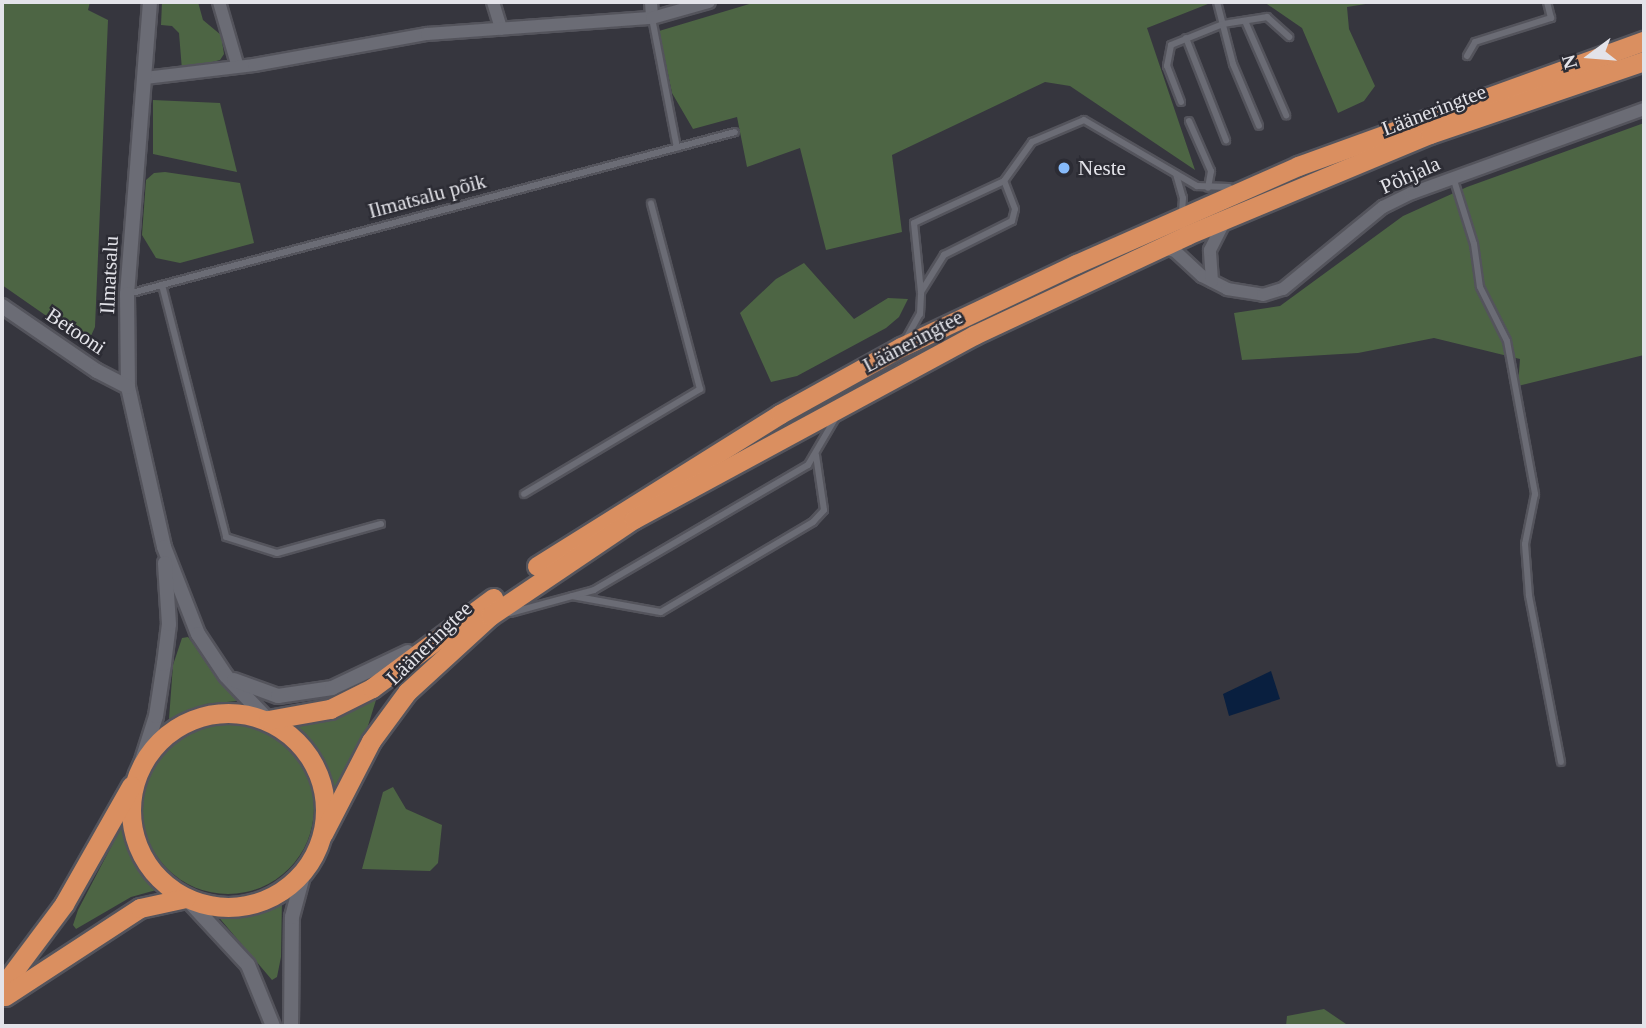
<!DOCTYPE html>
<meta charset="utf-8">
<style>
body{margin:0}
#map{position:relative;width:1646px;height:1028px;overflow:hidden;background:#36363e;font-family:Georgia,serif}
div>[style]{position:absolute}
.green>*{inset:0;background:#4d6544}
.round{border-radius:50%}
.water>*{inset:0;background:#091f3f}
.roads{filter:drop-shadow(2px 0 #54545c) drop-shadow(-2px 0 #54545c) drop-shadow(0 2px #54545c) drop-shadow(0 -2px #54545c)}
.service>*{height:6px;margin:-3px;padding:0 3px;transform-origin:3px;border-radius:3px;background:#6b6c75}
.minor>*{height:12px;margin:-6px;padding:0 6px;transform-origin:6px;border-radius:6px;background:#6b6c75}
.tertiary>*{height:14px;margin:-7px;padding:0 7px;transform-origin:7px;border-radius:7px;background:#6b6c75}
.trunk>*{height:19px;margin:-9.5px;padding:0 9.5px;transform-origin:9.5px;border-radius:9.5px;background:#da8f60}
.trunk>.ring{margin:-9.5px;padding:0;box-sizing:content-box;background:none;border:19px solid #da8f60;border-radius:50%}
.dots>*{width:19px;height:19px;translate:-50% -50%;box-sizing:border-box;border:4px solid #2c2c34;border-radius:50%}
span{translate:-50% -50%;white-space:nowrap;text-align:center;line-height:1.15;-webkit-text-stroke:5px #2c2c34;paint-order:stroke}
.street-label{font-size:21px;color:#e3e3e9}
.poi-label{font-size:21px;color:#e3e3e9}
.left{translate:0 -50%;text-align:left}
.frame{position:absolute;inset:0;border:4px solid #e3e3e9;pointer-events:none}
.north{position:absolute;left:1555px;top:21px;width:70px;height:70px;-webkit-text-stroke:5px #2c2c34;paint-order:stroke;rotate:254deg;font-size:19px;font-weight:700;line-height:28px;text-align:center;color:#e3e3e9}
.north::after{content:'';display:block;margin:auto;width:24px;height:32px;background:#e3e3e9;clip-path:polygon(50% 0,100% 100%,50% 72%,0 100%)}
</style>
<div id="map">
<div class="green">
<i style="clip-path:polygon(2px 2px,90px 2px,88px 10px,108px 20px,95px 327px,90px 338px,81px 340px,2px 285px)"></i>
<i style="clip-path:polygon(162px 2px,198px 2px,203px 20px,221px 35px,224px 54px,220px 60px,182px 70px,179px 33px,172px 26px,161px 25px)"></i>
<i style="clip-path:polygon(756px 2px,1213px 2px,1147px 28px,1195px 170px,1070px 86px,1045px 82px,892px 155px,902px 232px,826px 250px,800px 148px,747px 167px,737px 117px,693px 129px,672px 93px,659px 31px)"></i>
<i style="clip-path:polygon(1264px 2px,1378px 2px,1347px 7px,1349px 29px,1375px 86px,1364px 101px,1338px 113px,1302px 28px)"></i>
<i style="clip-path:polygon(153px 100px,220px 103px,237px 172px,153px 154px)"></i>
<i style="clip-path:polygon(1644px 123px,1644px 355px,1518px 386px,1520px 359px,1434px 338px,1358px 353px,1242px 360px,1234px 313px,1280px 306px,1403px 216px,1467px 187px)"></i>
<i style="clip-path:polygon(165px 172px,240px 183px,254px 243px,180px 263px,156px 258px,142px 235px,146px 180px,154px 173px)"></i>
<i style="clip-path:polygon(804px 263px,854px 319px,888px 298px,908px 299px,899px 317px,886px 328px,797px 376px,771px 382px,740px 313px,776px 279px)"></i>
<i style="clip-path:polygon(188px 637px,237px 701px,206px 704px,169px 719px,173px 665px,182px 638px)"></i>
<i style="clip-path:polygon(372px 697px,376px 700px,367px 729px,334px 794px,318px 753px,297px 727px,335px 717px)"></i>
<i class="round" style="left:142px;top:722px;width:172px;height:172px"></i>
<i style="clip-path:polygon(393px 787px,406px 809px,442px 825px,438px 863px,430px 871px,362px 869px,383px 792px)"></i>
<i style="clip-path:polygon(123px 824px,137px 862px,160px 889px,131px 897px,76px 929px,73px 925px,78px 910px)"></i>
<i style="clip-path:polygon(282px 898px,281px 957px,277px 977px,272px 980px,216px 914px,242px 913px)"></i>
<i style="clip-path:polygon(1324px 1009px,1349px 1026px,1286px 1026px,1287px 1016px)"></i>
</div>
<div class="water">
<i style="clip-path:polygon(1271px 671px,1280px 699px,1229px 716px,1223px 694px)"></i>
</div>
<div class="roads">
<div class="service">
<i style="left:1217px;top:2px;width:64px;rotate:75.5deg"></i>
<i style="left:1233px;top:64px;width:67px;rotate:67.2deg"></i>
<i style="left:652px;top:18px;width:132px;rotate:79.1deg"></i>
<i style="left:1245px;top:21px;width:103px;rotate:66.4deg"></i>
<i style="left:1186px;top:38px;width:110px;rotate:68.6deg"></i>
<i style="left:1467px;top:56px;width:16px;rotate:-60deg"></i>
<i style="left:1475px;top:42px;width:80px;rotate:-17.5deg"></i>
<i style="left:1551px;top:18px;width:16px;rotate:-104deg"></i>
<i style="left:1181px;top:102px;width:39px;rotate:-111deg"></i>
<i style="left:1167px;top:66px;width:21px;rotate:-79deg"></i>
<i style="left:1171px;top:45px;width:56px;rotate:-22deg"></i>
<i style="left:1223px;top:24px;width:45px;rotate:-9deg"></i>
<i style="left:1267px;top:17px;width:30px;rotate:42deg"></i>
<i style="left:1189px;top:121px;width:55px;rotate:66.3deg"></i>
<i style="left:1211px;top:171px;width:17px;rotate:100deg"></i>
<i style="left:1176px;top:174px;width:25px;rotate:74deg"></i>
<i style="left:1183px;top:198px;width:16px;rotate:94deg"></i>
<i style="left:1453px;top:177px;width:70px;rotate:72.6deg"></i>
<i style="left:1474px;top:244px;width:43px;rotate:82.1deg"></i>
<i style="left:1480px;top:287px;width:60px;rotate:63.4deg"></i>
<i style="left:1507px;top:341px;width:156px;rotate:79.6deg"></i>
<i style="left:1535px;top:494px;width:51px;rotate:101.3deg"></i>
<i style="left:1525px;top:544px;width:52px;rotate:85.6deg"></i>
<i style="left:1529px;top:596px;width:169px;rotate:79.1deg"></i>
<i style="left:162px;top:285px;width:260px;rotate:75.7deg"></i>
<i style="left:226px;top:537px;width:53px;rotate:17.4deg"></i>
<i style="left:277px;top:553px;width:108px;rotate:-15.6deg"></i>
<i style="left:921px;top:292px;width:44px;rotate:-58.1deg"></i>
<i style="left:944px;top:255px;width:76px;rotate:-26.6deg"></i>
<i style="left:1012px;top:221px;width:12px;rotate:-76deg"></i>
<i style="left:1015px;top:209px;width:30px;rotate:-111deg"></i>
<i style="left:128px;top:294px;width:628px;rotate:-14.94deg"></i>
<i style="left:907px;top:337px;width:26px;rotate:-61deg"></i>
<i style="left:920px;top:314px;width:22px;rotate:-87deg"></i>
<i style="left:921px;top:292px;width:69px;rotate:-95.8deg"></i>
<i style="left:914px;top:223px;width:99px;rotate:-25deg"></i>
<i style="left:1004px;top:181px;width:48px;rotate:-54.3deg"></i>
<i style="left:1032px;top:142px;width:56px;rotate:-22.9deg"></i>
<i style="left:1084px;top:120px;width:131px;rotate:30.3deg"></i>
<i style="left:1197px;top:186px;width:32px;rotate:2deg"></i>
<i style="left:524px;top:494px;width:205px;rotate:-30.8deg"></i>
<i style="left:700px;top:389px;width:192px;rotate:-104.8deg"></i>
<i style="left:572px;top:596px;width:90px;rotate:10.2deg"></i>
<i style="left:661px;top:612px;width:177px;rotate:-30.6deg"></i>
<i style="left:813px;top:522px;width:16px;rotate:-47deg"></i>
<i style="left:824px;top:510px;width:56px;rotate:-98.3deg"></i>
<i style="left:510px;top:613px;width:87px;rotate:-15.3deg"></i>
<i style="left:594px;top:590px;width:248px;rotate:-30.3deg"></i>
<i style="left:808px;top:465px;width:56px;rotate:-59.7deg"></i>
</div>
<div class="minor">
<i style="left:219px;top:2px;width:65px;rotate:73.8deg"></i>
<i style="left:493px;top:2px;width:28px;rotate:73deg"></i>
<i style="left:651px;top:2px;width:16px;rotate:86deg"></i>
<i style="left:145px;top:78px;width:110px;rotate:-6.8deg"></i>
<i style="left:254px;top:65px;width:176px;rotate:-10.2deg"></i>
<i style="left:427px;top:34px;width:226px;rotate:-4.1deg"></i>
<i style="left:652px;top:18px;width:59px;rotate:-15.7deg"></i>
<i style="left:1162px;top:248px;width:13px;rotate:13deg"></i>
<i style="left:1175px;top:251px;width:37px;rotate:43deg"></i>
<i style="left:1202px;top:276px;width:28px;rotate:27deg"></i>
<i style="left:1227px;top:289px;width:36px;rotate:9deg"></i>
<i style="left:1263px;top:295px;width:21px;rotate:-17deg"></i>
<i style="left:1283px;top:289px;width:129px;rotate:-39.4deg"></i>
<i style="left:1383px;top:207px;width:32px;rotate:-26deg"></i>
<i style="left:1412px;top:193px;width:247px;rotate:-19.9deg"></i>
<i style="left:1212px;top:281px;width:31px;rotate:-94deg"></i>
<i style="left:1210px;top:250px;width:31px;rotate:-63deg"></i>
</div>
<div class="tertiary">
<i style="left:150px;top:2px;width:293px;rotate:94.5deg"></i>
<i style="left:127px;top:294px;width:93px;rotate:89.4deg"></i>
<i style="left:128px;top:387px;width:164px;rotate:77.3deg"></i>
<i style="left:164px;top:547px;width:93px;rotate:68.7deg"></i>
<i style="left:198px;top:634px;width:50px;rotate:56.3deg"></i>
<i style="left:226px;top:676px;width:61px;rotate:46.3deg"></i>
<i style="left:2px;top:306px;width:115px;rotate:34.4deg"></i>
<i style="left:97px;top:371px;width:35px;rotate:27deg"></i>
<i style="left:234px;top:680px;width:47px;rotate:20deg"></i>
<i style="left:278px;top:696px;width:55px;rotate:-8.4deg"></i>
<i style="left:332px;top:688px;width:84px;rotate:-25.3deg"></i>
<i style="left:137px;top:776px;width:63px;rotate:-72.4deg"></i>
<i style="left:156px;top:716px;width:53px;rotate:-81.3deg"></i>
<i style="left:164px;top:664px;width:40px;rotate:-82.9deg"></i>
<i style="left:169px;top:624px;width:61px;rotate:-93.8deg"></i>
<i style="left:186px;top:898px;width:91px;rotate:47.2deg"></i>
<i style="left:248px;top:965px;width:66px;rotate:67.7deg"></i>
<i style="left:291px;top:1026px;width:109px;rotate:-89.5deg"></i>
<i style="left:292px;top:917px;width:47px;rotate:-75.1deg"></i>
</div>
<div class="trunk">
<i style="left:537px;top:566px;width:287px;rotate:-32deg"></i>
<i style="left:780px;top:414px;width:138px;rotate:-29deg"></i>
<i style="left:901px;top:347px;width:194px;rotate:-25.4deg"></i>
<i style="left:1076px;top:264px;width:243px;rotate:-23.8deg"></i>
<i style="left:1298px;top:166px;width:368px;rotate:-19.9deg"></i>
<i class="ring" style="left:131px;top:713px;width:175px;height:175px"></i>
<i style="left:268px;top:720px;width:63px;rotate:-10.1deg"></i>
<i style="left:330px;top:709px;width:47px;rotate:-26.6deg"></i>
<i style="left:372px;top:688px;width:151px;rotate:-36.6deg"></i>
<i style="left:323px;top:834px;width:105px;rotate:-62.7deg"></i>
<i style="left:371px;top:741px;width:61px;rotate:-53.7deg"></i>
<i style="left:407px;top:692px;width:113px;rotate:-42.5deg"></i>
<i style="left:490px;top:616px;width:174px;rotate:-34deg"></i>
<i style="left:634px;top:519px;width:387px;rotate:-28.4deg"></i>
<i style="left:974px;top:335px;width:235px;rotate:-25.1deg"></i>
<i style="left:1187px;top:235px;width:263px;rotate:-22.6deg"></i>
<i style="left:1430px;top:134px;width:226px;rotate:-18.8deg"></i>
<i style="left:2px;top:987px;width:104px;rotate:-53.2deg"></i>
<i style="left:64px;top:904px;width:136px;rotate:-60.4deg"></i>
<i style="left:5px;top:996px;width:161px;rotate:-33.1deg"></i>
<i style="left:140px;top:908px;width:47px;rotate:-12.3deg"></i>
</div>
</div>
<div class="dots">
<i style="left:1064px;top:168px;background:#87bbfb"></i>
</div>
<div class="street-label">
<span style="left:1434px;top:110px;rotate:-21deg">Lääneringtee</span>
<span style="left:1410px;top:175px;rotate:-24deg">Põhjala</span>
<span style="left:427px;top:196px;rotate:-15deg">Ilmatsalu põik</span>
<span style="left:109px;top:275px;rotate:-87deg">Ilmatsalu</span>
<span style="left:76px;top:331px;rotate:34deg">Betooni</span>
<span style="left:913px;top:341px;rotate:-28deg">Lääneringtee</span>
<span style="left:429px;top:643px;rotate:-44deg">Lääneringtee</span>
</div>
<div class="poi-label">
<span class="left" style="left:1078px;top:168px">Neste</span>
</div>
<div class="frame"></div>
<div class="north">N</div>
</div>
